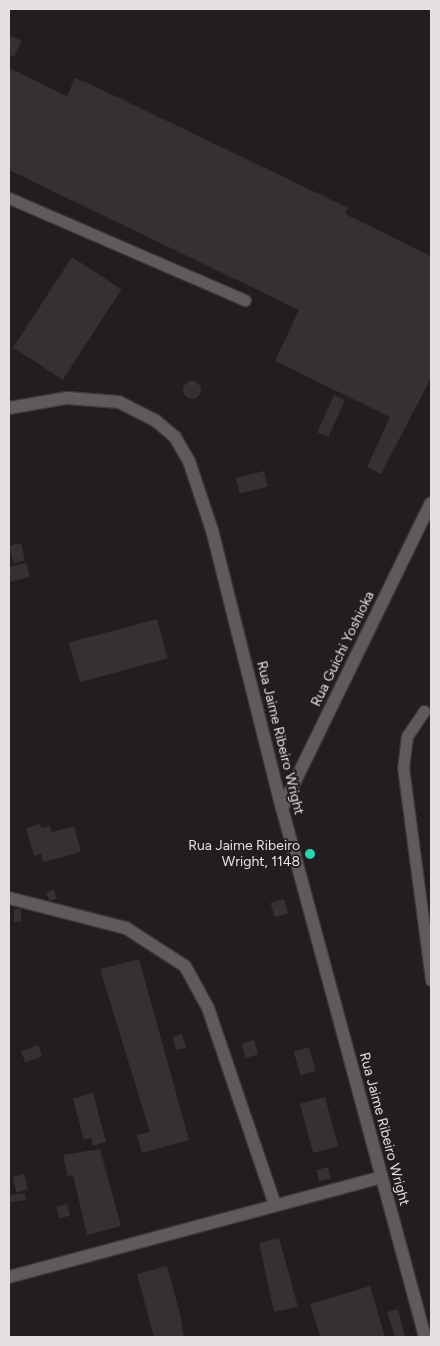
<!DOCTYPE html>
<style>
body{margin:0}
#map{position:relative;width:440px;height:1346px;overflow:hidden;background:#221d20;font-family:Figtree,sans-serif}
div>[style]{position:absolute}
.building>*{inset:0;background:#363034;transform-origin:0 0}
.round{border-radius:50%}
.roads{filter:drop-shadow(1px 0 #3c373a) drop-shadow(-1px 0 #3c373a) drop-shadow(0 1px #3c373a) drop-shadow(0 -1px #3c373a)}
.service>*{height:11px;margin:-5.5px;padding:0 5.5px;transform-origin:5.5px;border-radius:5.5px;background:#60595d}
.minor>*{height:12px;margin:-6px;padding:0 6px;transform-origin:6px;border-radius:6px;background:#60595d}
.dots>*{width:14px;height:14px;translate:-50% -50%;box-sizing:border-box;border:2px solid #221d20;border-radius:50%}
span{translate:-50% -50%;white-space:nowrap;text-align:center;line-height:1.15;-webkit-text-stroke:4px #221d20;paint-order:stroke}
.street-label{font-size:14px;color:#e4e0e2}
.poi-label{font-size:14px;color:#e4e0e2}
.right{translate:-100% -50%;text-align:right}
.frame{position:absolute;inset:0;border:10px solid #e4e0e2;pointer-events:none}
</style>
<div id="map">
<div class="building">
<i style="clip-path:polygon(9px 35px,22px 41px,14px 57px,9px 55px)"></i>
<i style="clip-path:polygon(9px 68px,67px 96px,75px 78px,90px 84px,348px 208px,345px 214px,431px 256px,431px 378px,381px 474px,367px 467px,390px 417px,275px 361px,299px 310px,9px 170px)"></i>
<i style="left:72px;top:257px;width:59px;height:108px;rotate:33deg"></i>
<i class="round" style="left:183px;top:381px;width:18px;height:18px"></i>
<i style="left:334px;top:395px;width:12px;height:41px;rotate:24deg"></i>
<i style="left:264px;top:471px;width:16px;height:29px;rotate:76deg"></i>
<i style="left:21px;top:543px;width:18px;height:12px;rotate:77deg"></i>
<i style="clip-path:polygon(26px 563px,30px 577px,9px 582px,9px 567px)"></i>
<i style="left:157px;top:619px;width:41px;height:91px;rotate:75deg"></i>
<i style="clip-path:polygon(40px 824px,41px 828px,50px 826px,52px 832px,74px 826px,81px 852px,43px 862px,41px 854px,34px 856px,26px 828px)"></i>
<i style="left:54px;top:890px;width:9px;height:8px;rotate:72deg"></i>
<i style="left:284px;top:899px;width:15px;height:14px;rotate:74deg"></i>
<i style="left:14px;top:909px;width:7px;height:13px"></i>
<i style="clip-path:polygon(139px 959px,189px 1140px,142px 1153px,137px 1135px,150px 1132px,100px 969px)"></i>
<i style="clip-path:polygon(182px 1034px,186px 1048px,176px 1050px,173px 1037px)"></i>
<i style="left:254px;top:1040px;width:15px;height:13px;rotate:74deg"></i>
<i style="left:38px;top:1045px;width:12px;height:18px;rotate:70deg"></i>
<i style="left:309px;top:1047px;width:25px;height:16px;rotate:74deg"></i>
<i style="clip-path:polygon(93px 1093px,106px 1142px,93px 1146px,91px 1138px,84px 1140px,73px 1099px)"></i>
<i style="left:325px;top:1097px;width:51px;height:26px;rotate:75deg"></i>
<i style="clip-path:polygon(100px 1149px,121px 1226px,87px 1235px,73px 1175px,68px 1176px,63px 1155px)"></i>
<i style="left:328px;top:1167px;width:12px;height:12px;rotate:76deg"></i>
<i style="left:24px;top:1174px;width:16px;height:12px;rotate:76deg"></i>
<i style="left:25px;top:1193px;width:7px;height:16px;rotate:82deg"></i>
<i style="left:67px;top:1204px;width:12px;height:11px;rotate:76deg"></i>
<i style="clip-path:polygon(279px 1238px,298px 1307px,274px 1312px,259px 1243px)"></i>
<i style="clip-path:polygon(167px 1266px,180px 1314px,184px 1337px,154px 1337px,137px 1274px)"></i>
<i style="clip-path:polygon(370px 1286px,385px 1337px,316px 1337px,320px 1336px,310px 1304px)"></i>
<i style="clip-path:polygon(398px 1309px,405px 1337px,395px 1337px,387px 1312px)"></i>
</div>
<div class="roads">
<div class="service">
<i style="left:9px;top:198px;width:257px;rotate:23.4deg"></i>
<i style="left:424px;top:711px;width:30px;rotate:124deg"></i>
<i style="left:407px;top:736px;width:31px;rotate:97deg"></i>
<i style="left:403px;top:767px;width:215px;rotate:82.5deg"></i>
</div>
<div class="minor">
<i style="left:9px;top:408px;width:59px;rotate:-9.8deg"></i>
<i style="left:67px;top:398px;width:52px;rotate:4.4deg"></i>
<i style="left:119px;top:402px;width:42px;rotate:27.2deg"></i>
<i style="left:156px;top:421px;width:25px;rotate:40deg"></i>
<i style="left:175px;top:437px;width:28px;rotate:60deg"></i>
<i style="left:189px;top:461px;width:73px;rotate:71.6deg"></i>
<i style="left:212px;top:530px;width:287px;rotate:75.9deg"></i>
<i style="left:282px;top:808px;width:548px;rotate:74.87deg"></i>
<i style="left:282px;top:808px;width:339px;rotate:-64deg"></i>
<i style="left:9px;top:898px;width:121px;rotate:14.4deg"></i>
<i style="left:126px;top:928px;width:70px;rotate:32.8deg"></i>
<i style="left:185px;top:966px;width:48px;rotate:61.3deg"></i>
<i style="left:208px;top:1008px;width:205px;rotate:71.2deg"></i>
<i style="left:9px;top:1277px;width:386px;rotate:-15deg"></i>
</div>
</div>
<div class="dots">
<i style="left:310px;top:854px;background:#29d5ad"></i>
</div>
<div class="street-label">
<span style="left:343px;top:649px;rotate:-64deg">Rua Guichi Yoshioka</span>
<span style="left:280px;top:738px;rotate:76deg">Rua Jaime Ribeiro Wright</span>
<span style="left:384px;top:1129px;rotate:75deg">Rua Jaime Ribeiro Wright</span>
</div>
<div class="poi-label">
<span class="right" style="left:300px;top:854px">Rua Jaime Ribeiro<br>Wright, 1148</span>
</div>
<div class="frame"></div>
</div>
